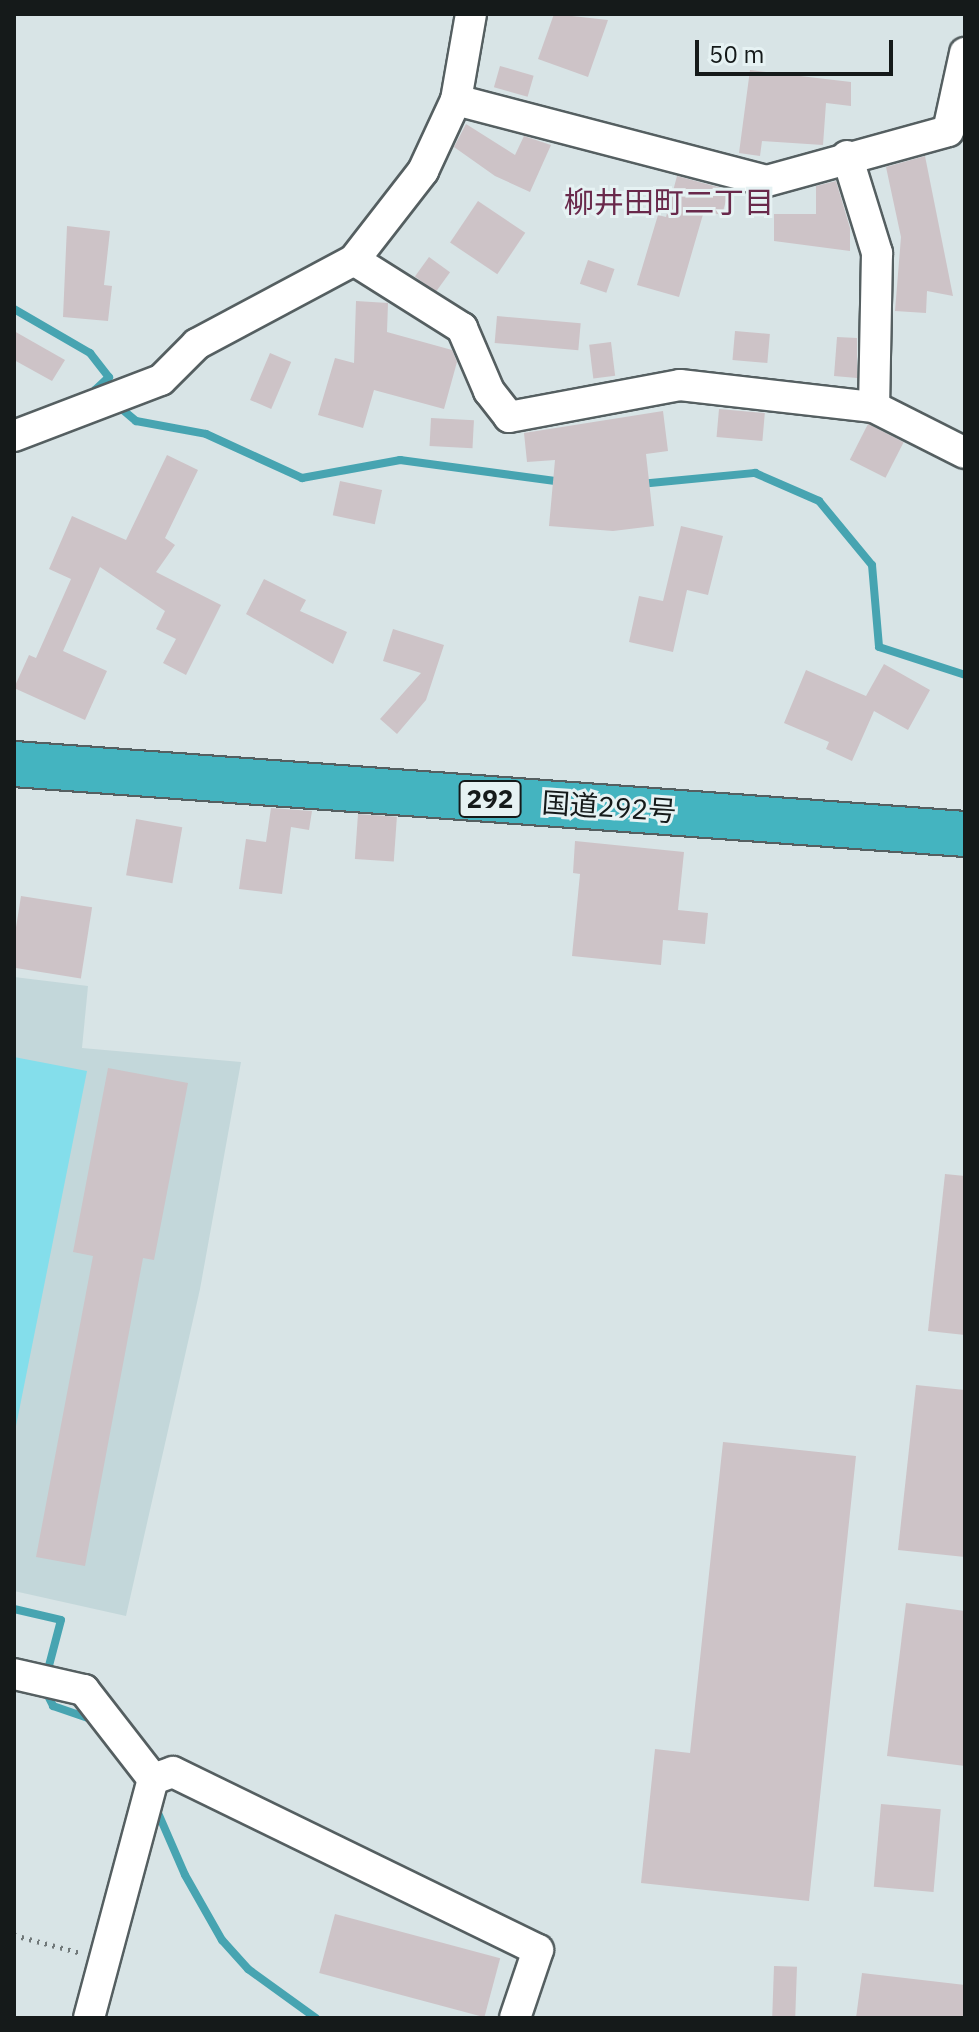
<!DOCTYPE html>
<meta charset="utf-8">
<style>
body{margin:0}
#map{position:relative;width:979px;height:2032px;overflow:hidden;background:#d8e4e6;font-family:"IBM Plex Sans","Noto Sans JP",sans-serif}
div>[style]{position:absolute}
.built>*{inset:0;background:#c3d7da}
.green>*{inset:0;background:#84deeb}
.stream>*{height:8px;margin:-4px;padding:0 4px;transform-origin:4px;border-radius:4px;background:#47a4b1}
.building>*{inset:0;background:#cdc3c7;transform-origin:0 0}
.path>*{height:5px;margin-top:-2.5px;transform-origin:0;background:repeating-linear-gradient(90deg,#707879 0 2px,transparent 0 8px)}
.roads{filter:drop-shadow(2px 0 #555f61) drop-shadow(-2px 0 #555f61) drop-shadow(0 2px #555f61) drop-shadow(0 -2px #555f61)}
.minor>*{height:30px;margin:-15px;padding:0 15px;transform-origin:15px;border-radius:15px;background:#fff}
.trunk>*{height:44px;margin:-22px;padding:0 22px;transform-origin:22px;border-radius:22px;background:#44b4c0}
span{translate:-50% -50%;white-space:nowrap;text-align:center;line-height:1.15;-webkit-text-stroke:6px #e6f2f3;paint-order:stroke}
.shield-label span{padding:2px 6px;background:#e6f2f3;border:2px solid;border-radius:6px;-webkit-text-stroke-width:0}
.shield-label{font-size:26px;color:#151a1a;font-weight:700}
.street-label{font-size:28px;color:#151a1a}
.neighbourhood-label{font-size:30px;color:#69294b}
.frame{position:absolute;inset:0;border:16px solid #151a1a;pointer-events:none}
.scale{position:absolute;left:695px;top:40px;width:198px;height:36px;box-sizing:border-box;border:4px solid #151a1a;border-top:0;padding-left:10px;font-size:24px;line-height:28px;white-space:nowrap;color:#151a1a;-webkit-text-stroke:6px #e6f2f3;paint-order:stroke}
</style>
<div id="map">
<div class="built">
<i style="clip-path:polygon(14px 977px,88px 986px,82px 1048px,241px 1062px,200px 1289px,126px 1616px,14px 1591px)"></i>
</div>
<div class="green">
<i style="clip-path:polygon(14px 1057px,87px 1071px,14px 1436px)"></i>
</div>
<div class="stream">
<i style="left:14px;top:309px;width:88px;rotate:30.1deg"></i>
<i style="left:90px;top:353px;width:31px;rotate:52deg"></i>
<i style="left:109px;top:377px;width:19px;rotate:137deg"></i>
<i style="left:95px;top:390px;width:9px;rotate:32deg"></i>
<i style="left:117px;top:405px;width:25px;rotate:40deg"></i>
<i style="left:136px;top:421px;width:71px;rotate:10.5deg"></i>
<i style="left:206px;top:434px;width:106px;rotate:24.6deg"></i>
<i style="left:302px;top:478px;width:100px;rotate:-10.4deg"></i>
<i style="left:400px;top:460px;width:164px;rotate:7.7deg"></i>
<i style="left:640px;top:484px;width:116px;rotate:-5.5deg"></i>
<i style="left:755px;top:473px;width:70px;rotate:23.6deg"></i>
<i style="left:819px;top:501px;width:83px;rotate:50.4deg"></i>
<i style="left:872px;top:565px;width:82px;rotate:85.1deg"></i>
<i style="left:879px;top:647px;width:90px;rotate:18deg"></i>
<i style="left:14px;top:1609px;width:48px;rotate:13.2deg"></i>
<i style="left:61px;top:1620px;width:59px;rotate:104.7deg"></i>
<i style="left:45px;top:1690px;width:18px;rotate:63deg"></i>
<i style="left:53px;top:1706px;width:43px;rotate:18.9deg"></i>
<i style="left:155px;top:1806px;width:75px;rotate:66.5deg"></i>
<i style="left:185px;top:1875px;width:75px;rotate:60.4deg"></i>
<i style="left:222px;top:1940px;width:39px;rotate:48deg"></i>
<i style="left:248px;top:1969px;width:84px;rotate:35.8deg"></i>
</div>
<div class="building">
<i style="clip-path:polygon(554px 14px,608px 20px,588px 77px,538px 59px)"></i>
<i style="left:500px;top:66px;width:35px;height:22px;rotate:16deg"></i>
<i style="clip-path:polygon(750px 70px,851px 82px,851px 106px,826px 103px,823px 145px,762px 141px,760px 156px,739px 153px)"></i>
<i style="clip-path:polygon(466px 124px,515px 155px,524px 136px,551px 145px,530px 192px,495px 176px,454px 147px)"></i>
<i style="clip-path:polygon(925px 156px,953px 296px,927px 291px,926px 313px,895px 311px,901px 237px,886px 167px)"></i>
<i style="clip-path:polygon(677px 176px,729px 190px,722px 215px,704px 211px,679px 297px,637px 285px,658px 215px,666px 217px)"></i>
<i style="clip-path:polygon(836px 181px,850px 228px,850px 251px,774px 241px,774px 214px,816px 214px,816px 186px)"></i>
<i style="left:478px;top:201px;width:57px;height:50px;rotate:34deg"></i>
<i style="clip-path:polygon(67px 226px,110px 231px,104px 285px,112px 286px,108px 321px,63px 317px)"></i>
<i style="left:429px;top:257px;width:26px;height:24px;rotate:36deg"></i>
<i style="left:588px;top:260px;width:28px;height:25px;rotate:19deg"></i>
<i style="clip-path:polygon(356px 301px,388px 303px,387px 332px,452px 350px,457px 362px,444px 409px,374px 390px,363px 428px,318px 415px,335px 358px,354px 363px)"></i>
<i style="left:497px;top:316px;width:84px;height:27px;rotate:5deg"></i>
<i style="clip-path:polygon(14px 331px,65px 360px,52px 381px,14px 360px)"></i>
<i style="left:735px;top:331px;width:35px;height:29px;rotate:5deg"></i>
<i style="clip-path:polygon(837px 337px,857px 338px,857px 378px,834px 376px)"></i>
<i style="left:611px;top:342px;width:34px;height:22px;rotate:83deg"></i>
<i style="left:270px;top:353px;width:23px;height:51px;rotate:23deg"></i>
<i style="left:719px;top:409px;width:46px;height:28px;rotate:5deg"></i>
<i style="clip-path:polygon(663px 411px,668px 451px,646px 454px,654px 526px,613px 531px,549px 526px,555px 460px,527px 462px,524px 433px)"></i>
<i style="left:431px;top:418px;width:43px;height:28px;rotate:3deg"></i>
<i style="left:868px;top:424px;width:40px;height:40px;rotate:27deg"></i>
<i style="clip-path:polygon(167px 455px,198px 470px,165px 538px,175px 545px,156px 572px,221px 605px,186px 675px,163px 663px,176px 639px,156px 629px,165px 611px,100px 567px,63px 651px,107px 671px,85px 720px,14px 688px,29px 655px,36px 658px,71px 579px,49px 569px,72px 516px,126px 540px)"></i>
<i style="left:340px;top:481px;width:43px;height:35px;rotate:12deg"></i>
<i style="clip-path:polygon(681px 526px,723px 536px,708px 595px,687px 590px,673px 652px,629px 642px,639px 596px,663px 601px)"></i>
<i style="clip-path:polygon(264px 579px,306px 600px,300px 611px,347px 632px,333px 664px,246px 614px)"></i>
<i style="clip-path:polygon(393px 629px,444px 645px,426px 700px,397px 734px,380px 719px,421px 673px,383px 661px)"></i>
<i style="clip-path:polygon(884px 664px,930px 690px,908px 730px,874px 711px,852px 761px,826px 749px,829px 742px,784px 723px,806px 670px,866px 696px)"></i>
<i style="clip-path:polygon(271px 808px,312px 811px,309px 830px,291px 827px,282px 894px,239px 889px,246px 839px,266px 842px)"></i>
<i style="left:358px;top:814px;width:39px;height:45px;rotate:4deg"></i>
<i style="left:136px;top:819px;width:47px;height:57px;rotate:10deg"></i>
<i style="clip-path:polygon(575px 841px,684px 852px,678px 910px,708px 913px,705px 944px,663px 940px,661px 965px,572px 956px,580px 874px,573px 873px)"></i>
<i style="left:21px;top:896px;width:72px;height:72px;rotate:9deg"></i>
<i style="clip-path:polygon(108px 1068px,188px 1083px,154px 1260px,143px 1258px,85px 1566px,36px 1557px,93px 1256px,73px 1252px)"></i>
<i style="clip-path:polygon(945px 1174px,965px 1176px,965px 1335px,928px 1331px)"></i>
<i style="clip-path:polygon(916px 1385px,965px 1390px,965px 1557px,898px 1550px)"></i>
<i style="clip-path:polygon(723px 1442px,856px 1456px,809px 1901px,641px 1883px,655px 1749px,690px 1753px)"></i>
<i style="clip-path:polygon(906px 1603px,965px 1611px,965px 1766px,887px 1756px)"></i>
<i style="left:881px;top:1804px;width:60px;height:83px;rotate:5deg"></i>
<i style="left:335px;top:1914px;width:171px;height:61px;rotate:15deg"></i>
<i style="left:774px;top:1966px;width:23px;height:52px;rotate:2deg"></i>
<i style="clip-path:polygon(862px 1973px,965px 1985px,965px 2018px,856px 2018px)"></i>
</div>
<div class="path">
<i style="left:14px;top:1935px;width:69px;rotate:15deg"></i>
</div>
<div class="roads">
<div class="minor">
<i style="left:456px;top:100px;width:321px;rotate:14.6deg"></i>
<i style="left:767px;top:181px;width:188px;rotate:-15.4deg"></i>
<i style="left:948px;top:131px;width:80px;rotate:-77.7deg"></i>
<i style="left:847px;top:156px;width:102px;rotate:72.8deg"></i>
<i style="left:877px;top:253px;width:154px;rotate:91.1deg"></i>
<i style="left:354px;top:260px;width:128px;rotate:32.2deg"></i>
<i style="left:462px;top:328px;width:69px;rotate:66.8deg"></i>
<i style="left:489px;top:391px;width:33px;rotate:52deg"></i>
<i style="left:509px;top:417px;width:174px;rotate:-10.6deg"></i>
<i style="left:680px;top:385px;width:195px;rotate:6.5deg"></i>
<i style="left:874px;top:407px;width:102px;rotate:26.8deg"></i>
<i style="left:14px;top:436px;width:157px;rotate:-20.9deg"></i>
<i style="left:161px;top:380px;width:51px;rotate:-45deg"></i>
<i style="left:197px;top:344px;width:178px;rotate:-28.1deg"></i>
<i style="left:354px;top:260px;width:113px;rotate:-52.2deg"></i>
<i style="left:423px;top:171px;width:78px;rotate:-65.1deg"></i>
<i style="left:456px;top:100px;width:87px;rotate:-80.1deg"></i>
<i style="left:14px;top:1674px;width:72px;rotate:12.9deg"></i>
<i style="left:84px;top:1690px;width:113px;rotate:52.2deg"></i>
<i style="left:153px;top:1779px;width:247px;rotate:105deg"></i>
<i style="left:153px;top:1779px;width:21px;rotate:-19deg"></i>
<i style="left:173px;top:1772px;width:406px;rotate:26deg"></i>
<i style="left:538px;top:1950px;width:72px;rotate:108.7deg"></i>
</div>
<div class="trunk">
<i style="left:14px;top:764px;width:954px;rotate:4.21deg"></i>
</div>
</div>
<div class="shield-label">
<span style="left:490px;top:799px">292</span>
</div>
<div class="street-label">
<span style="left:609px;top:807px;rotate:4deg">国道292号</span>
</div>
<div class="neighbourhood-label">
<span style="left:669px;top:202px">柳井田町二丁目</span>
</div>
<div class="frame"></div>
<div class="scale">50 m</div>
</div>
